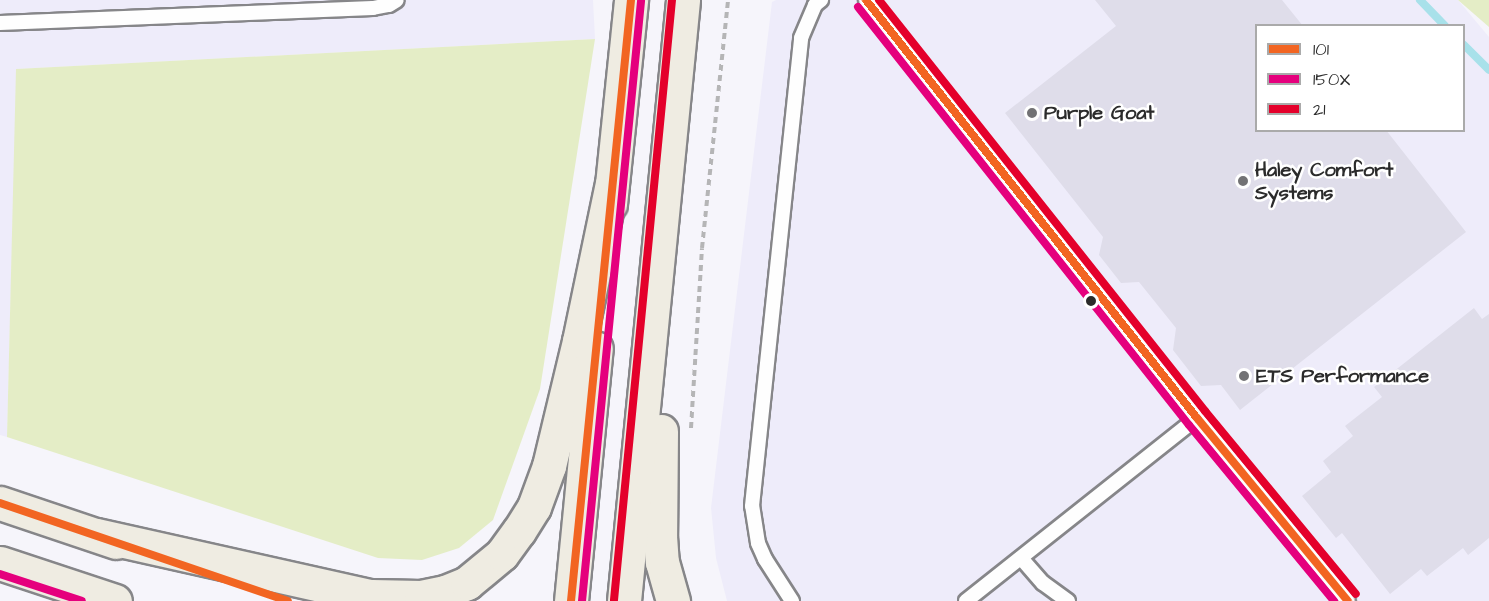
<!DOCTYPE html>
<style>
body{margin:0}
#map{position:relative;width:1489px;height:601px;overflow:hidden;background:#f6f5fb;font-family:"Architects Daughter",sans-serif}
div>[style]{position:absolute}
.built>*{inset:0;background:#eeecfa}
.green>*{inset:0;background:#e4edc6}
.stream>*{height:8px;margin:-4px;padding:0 4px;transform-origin:4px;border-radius:4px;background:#a8e1ea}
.building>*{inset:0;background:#dfddea}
.path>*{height:4px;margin-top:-2px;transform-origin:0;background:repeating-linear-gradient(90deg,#b5b5b6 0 6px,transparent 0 10.5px)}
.roads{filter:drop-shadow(2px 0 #868689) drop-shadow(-2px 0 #868689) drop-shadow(0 2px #868689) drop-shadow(0 -2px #868689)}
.service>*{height:14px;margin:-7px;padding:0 7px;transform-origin:7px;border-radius:7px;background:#fefefe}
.primary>*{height:33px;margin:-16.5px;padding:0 16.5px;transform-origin:16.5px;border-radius:16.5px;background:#efece2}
.bus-1>*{height:8px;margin:-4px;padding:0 4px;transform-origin:4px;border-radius:4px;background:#f26522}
.bus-2>*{height:8px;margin:-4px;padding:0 4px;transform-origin:4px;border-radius:4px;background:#e5007d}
.bus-3>*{height:8px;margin:-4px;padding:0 4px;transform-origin:4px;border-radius:4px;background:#e4002b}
.dots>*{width:16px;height:16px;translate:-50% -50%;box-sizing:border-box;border:3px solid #fff;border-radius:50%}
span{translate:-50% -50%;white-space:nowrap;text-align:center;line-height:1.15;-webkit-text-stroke:5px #fff;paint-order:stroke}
.poi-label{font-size:20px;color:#2b2b2b;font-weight:700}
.left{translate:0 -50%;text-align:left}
.legend{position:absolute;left:1255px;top:24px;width:210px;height:108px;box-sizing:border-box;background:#fff;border:2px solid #aaa;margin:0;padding:8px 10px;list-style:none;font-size:18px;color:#2b2b2b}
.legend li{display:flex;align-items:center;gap:12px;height:30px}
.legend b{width:30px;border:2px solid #aaa}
</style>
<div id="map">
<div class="built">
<i style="clip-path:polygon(0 0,593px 0,595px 39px,17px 69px,7px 437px,0 435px)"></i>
<i style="clip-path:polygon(evenodd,776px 0,1458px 0,1489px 37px,1489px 601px,727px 601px,716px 558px,711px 508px,772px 2px,776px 0,1256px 26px,1464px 26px,1464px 130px,1256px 130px,1256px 26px)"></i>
</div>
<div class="green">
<i style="clip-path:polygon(1458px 0,1489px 0,1489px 27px)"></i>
<i style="clip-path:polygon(595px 39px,540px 389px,493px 520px,459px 548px,422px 560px,378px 558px,7px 437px,16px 69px)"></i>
</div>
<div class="stream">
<i style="left:1420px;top:0;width:36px;rotate:46deg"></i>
<i style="left:1464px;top:45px;width:35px;rotate:45deg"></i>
</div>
<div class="building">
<i style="clip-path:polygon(1095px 0,1282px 0,1303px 26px,1256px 26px,1256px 130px,1386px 130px,1466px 232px,1240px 410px,1221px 385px,1201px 386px,1173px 350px,1176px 328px,1139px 282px,1121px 283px,1099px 255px,1103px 237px,1005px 113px,1116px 26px)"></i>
<i style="clip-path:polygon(1474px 308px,1482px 319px,1489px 314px,1489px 538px,1468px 555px,1463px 548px,1427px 576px,1421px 569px,1390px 594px,1342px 533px,1336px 538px,1302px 496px,1331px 472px,1323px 461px,1353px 436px,1345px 426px,1382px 397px,1374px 387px)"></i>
</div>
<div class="path">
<i style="left:691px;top:428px;width:180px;rotate:-86.5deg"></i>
<i style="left:702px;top:248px;width:249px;rotate:-84deg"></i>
</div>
<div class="roads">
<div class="service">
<i style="left:866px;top:0;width:533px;rotate:51.63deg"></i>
<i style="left:1197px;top:418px;width:237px;rotate:50.5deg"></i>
<i style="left:0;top:23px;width:373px;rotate:-2.3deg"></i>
<i style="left:373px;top:8px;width:16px;rotate:-11deg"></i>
<i style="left:389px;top:5px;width:9px;rotate:-32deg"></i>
<i style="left:1021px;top:558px;width:33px;rotate:49deg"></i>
<i style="left:1043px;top:583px;width:31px;rotate:36deg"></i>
<i style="left:792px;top:601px;width:50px;rotate:-122.7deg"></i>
<i style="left:765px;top:559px;width:17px;rotate:-114deg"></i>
<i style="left:758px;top:543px;width:37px;rotate:-99deg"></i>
<i style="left:752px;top:506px;width:471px;rotate:-84deg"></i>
<i style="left:801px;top:38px;width:36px;rotate:-67deg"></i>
<i style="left:815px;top:5px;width:8px;rotate:-40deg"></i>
<i style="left:966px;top:601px;width:295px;rotate:-38.4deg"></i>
</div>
<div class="primary">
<i style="left:610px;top:204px;width:205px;rotate:-84.1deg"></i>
<i style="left:661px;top:431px;width:105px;rotate:90.5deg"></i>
<i style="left:660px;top:536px;width:26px;rotate:86deg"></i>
<i style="left:662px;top:562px;width:41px;rotate:74.2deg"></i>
<i style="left:0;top:503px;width:122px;rotate:18.6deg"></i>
<i style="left:97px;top:535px;width:281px;rotate:12.6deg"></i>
<i style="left:371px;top:596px;width:50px;rotate:1.1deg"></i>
<i style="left:421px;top:597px;width:25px;rotate:-12deg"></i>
<i style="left:445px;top:592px;width:24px;rotate:-22deg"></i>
<i style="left:467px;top:583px;width:45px;rotate:-39.6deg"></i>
<i style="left:502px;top:554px;width:29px;rotate:-54deg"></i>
<i style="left:519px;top:531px;width:28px;rotate:-58deg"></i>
<i style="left:534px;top:507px;width:44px;rotate:-69.9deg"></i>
<i style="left:549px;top:466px;width:129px;rotate:-76.5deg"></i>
<i style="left:579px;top:341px;width:161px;rotate:-78.2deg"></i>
<i style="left:0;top:563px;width:121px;rotate:18.3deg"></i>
<i style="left:571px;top:601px;width:254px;rotate:-84.4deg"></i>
<i style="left:624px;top:601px;width:604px;rotate:-84.39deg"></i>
</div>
</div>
<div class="bus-1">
<i style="left:866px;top:0;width:533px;rotate:51.63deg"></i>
<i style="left:1197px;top:418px;width:237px;rotate:50.5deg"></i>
<i style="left:0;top:503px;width:304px;rotate:18.8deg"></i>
<i style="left:571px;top:601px;width:604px;rotate:-84.3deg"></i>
</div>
<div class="bus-2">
<i style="left:858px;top:7px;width:533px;rotate:51.63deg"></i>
<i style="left:1189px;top:425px;width:228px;rotate:50.5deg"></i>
<i style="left:0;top:574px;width:86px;rotate:18.2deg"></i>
<i style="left:582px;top:601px;width:603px;rotate:-84.38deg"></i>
</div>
<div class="bus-3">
<i style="left:879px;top:0;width:525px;rotate:51.58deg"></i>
<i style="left:1205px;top:411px;width:237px;rotate:50.5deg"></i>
<i style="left:614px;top:600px;width:603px;rotate:-84.48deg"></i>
</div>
<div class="dots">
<i style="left:1032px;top:113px;background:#727274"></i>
<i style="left:1243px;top:181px;background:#727274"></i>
<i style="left:1091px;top:301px;background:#2b2b2b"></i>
<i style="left:1244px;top:376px;background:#727274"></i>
</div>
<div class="poi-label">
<span class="left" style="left:1044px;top:113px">Purple Goat</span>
<span class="left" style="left:1255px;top:182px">Haley Comfort<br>Systems</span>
<span class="left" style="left:1256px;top:376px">ETS Performance</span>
</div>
<ul class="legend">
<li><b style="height:8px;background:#f26522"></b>101</li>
<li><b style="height:8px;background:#e5007d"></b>150X</li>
<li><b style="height:8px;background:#e4002b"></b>21</li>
</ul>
</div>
